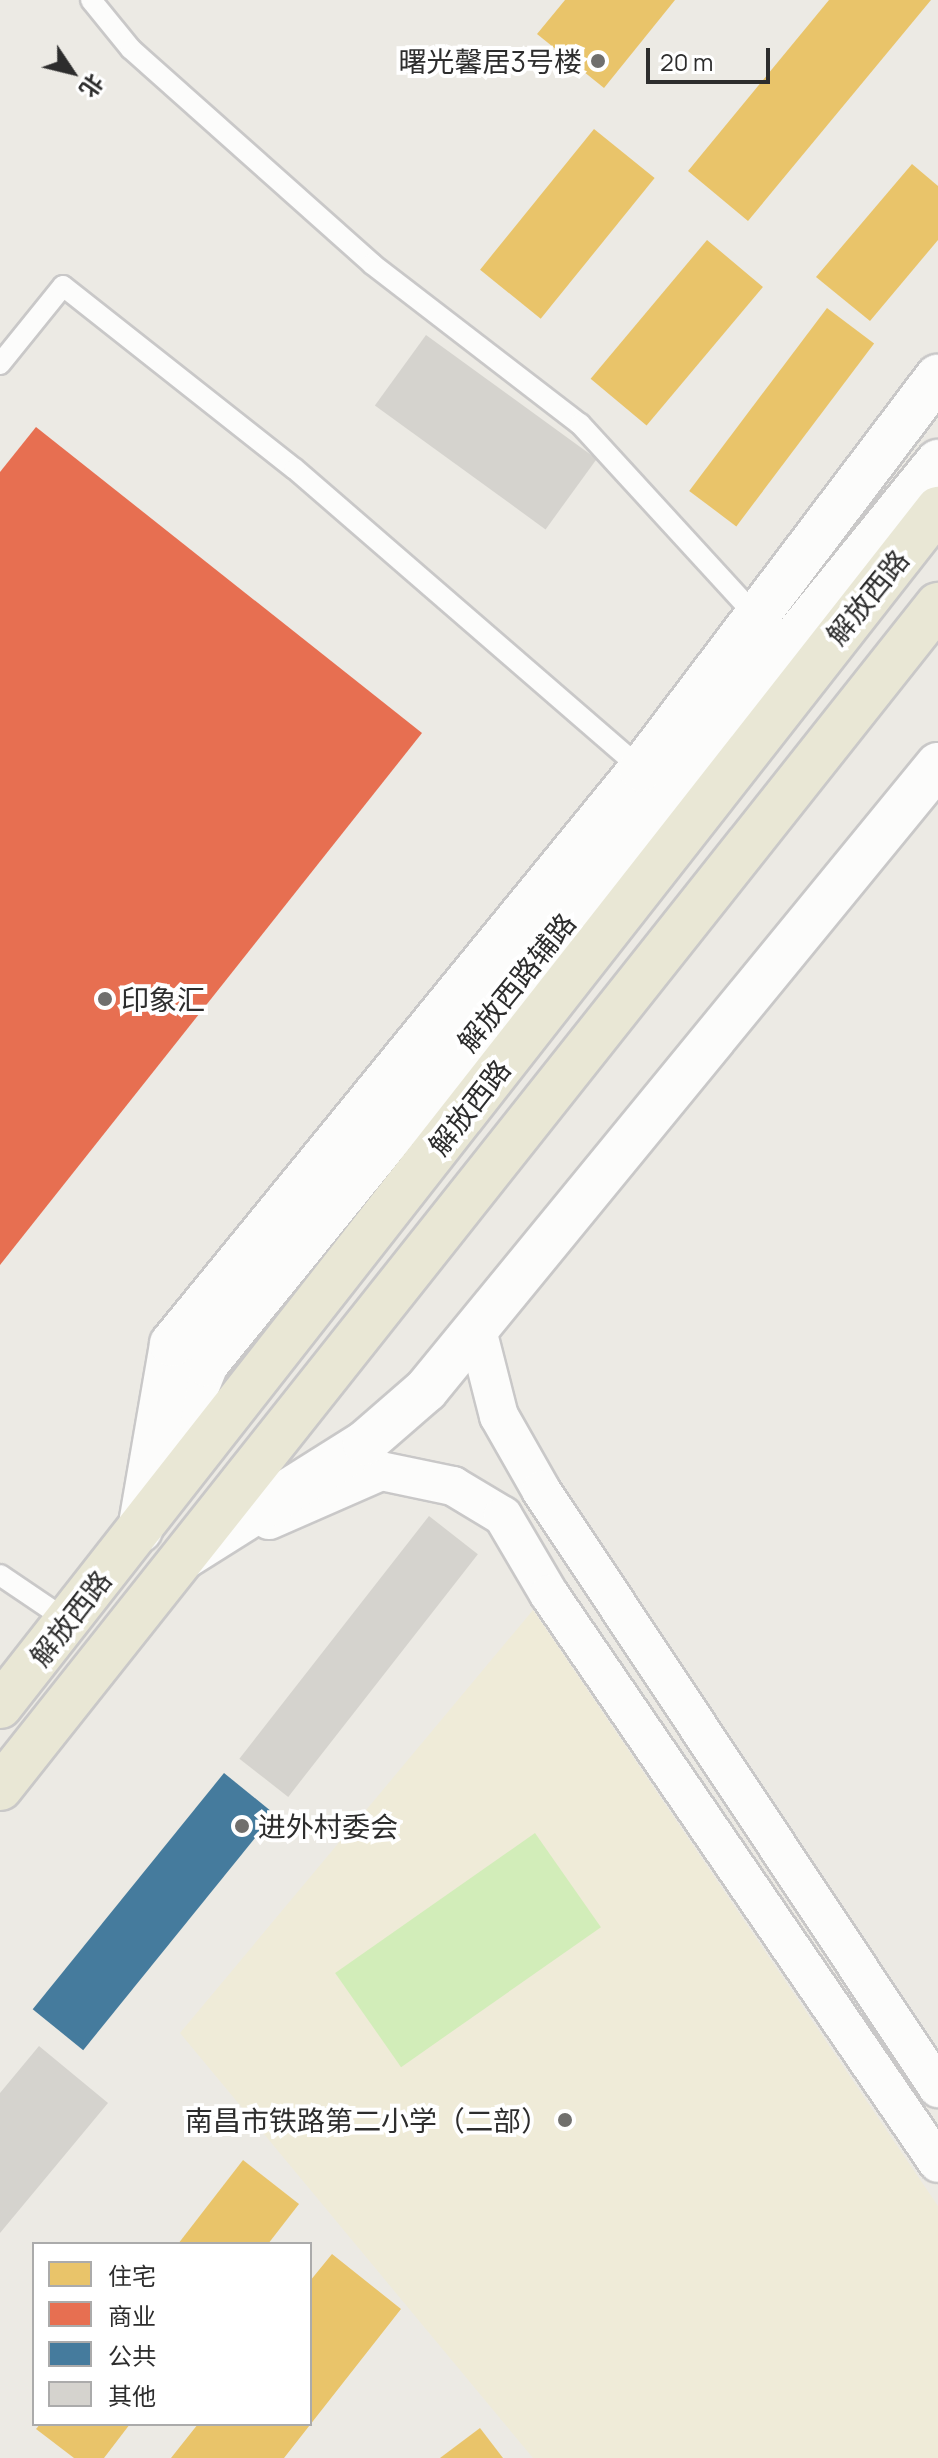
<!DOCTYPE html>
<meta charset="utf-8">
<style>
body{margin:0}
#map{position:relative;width:938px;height:2458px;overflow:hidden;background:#eceae4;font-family:Manrope,"Noto Sans SC",sans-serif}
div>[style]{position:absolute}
.education>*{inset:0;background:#efebd8}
.pitch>*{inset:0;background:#d2edb9;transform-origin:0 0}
.homes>*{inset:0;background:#e9c46a;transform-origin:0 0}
.shops>*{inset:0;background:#e76f51}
.public>*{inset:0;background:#457b9d;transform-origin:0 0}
.building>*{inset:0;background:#d5d3ce;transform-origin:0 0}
.roads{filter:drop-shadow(2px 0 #c9c8c8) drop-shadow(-2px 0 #c9c8c8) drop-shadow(0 2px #c9c8c8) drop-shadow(0 -2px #c9c8c8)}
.lane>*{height:20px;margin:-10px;padding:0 10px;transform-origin:10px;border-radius:10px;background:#fcfcfb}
.street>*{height:38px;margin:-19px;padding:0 19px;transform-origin:19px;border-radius:19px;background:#fcfcfb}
.secondary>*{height:44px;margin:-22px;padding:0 22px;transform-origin:22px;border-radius:22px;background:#fcfcfb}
.primary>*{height:44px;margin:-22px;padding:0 22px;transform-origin:22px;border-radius:22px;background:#e9e7d5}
.dots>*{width:22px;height:22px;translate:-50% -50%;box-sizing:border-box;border:4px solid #fff;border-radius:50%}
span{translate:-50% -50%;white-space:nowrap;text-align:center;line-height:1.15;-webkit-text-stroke:8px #fff;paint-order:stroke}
.poi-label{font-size:28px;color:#2d2d2d}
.right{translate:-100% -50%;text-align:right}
.left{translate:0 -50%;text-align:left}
.street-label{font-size:28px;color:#2d2d2d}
.legend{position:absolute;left:32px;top:2242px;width:280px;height:184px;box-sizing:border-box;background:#fff;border:2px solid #ababab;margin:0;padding:10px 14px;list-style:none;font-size:24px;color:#2d2d2d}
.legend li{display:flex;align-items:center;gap:16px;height:40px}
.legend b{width:40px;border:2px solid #ababab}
.north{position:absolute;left:32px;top:32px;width:80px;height:80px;-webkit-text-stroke:6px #fff;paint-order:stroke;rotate:125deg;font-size:22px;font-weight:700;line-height:32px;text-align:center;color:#2d2d2d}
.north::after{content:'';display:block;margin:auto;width:28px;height:36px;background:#2d2d2d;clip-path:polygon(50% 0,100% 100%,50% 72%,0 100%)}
.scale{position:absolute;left:646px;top:48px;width:124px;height:36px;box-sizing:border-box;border:4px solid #2d2d2d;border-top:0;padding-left:10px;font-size:24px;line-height:28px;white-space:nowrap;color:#2d2d2d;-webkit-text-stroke:6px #fff;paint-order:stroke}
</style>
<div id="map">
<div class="education">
<i style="clip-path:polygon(533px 1610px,938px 2206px,938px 2458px,533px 2458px,180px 2033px)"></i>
</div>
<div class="pitch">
<i style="left:535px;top:1833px;width:115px;height:244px;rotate:55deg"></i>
</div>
<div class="homes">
<i style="clip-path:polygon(565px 0,675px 0,604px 88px,537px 34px)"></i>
<i style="clip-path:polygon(829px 0,931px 0,748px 221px,688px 171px)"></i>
<i style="left:594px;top:129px;width:78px;height:181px;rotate:39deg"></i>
<i style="clip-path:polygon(912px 164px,938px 186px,938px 240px,870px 321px,816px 277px)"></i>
<i style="left:707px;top:240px;width:73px;height:181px;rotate:40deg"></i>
<i style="left:827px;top:308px;width:59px;height:229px;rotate:37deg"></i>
<i style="clip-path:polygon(243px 2160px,299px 2204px,268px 2244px,178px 2244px)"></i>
<i style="clip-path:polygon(332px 2254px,401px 2309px,284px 2458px,171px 2458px,198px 2424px,310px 2424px,310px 2281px)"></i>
<i style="clip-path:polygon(40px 2424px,130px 2424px,104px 2458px,74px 2458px,36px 2429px)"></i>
<i style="clip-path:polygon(480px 2428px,503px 2458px,440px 2458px)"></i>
</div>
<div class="shops">
<i style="clip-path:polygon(36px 427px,422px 733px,0 1265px,0 472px)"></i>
</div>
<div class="public">
<i style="left:224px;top:1773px;width:65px;height:304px;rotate:39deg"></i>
</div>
<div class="building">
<i style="left:426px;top:335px;width:211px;height:87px;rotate:36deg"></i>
<i style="left:429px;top:1516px;width:62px;height:308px;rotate:38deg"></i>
<i style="clip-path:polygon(39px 2046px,108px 2103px,0 2233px,0 2093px)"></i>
</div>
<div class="roads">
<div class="lane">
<i style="left:91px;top:0;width:63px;rotate:50.8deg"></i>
<i style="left:131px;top:49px;width:323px;rotate:41.7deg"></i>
<i style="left:372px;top:264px;width:262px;rotate:37.6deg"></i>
<i style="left:580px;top:424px;width:259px;rotate:47.5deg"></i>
<i style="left:0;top:364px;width:100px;rotate:-51.1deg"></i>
<i style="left:63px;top:286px;width:295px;rotate:38.3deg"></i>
<i style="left:295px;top:469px;width:458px;rotate:40.9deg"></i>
<i style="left:0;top:1575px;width:82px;rotate:34.1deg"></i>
</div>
<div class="street">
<i style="left:477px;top:1330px;width:89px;rotate:75.7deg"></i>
<i style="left:499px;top:1416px;width:85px;rotate:60.4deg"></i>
<i style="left:541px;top:1490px;width:718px;rotate:56.42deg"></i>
<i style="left:269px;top:1520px;width:122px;rotate:-23.6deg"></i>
<i style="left:381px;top:1471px;width:74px;rotate:11.8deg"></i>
<i style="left:453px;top:1486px;width:58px;rotate:31deg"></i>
<i style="left:503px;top:1516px;width:91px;rotate:59.5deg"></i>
<i style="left:549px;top:1594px;width:689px;rotate:55.64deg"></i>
</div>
<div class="secondary">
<i style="left:173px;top:1446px;width:88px;rotate:-68.1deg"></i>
<i style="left:206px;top:1364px;width:1162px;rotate:-50.94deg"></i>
<i style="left:140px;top:1530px;width:189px;rotate:-80.2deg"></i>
<i style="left:172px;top:1344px;width:742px;rotate:-50.8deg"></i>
<i style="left:641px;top:769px;width:492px;rotate:-52.9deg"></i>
<i style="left:187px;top:1555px;width:210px;rotate:-32.2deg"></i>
<i style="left:365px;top:1443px;width:81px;rotate:-41deg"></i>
<i style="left:426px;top:1390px;width:808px;rotate:-50.68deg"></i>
</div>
<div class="primary">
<i style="left:0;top:1706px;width:1521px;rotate:-51.92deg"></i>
<i style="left:0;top:1788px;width:1510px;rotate:-51.59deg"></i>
</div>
</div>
<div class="dots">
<i style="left:598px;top:61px;background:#706f6d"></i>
<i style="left:105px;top:999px;background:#706f6d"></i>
<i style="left:242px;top:1826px;background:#706f6d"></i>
<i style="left:565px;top:2120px;background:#706f6d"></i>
</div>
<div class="poi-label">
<span class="right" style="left:582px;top:61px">曙光馨居3号楼</span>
<span class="left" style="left:121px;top:999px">印象汇</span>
<span class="left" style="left:258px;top:1826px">进外村委会</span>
<span class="right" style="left:549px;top:2120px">南昌市铁路第二小学（二部）</span>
</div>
<div class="street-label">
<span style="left:867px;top:597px;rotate:-51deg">解放西路</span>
<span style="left:516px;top:982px;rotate:-51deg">解放西路辅路</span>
<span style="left:469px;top:1107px;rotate:-52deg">解放西路</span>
<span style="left:70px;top:1618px;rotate:-52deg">解放西路</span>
</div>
<ul class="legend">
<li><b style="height:22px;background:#e9c46a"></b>住宅</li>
<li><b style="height:22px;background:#e76f51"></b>商业</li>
<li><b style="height:22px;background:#457b9d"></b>公共</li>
<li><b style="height:22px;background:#d5d3ce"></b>其他</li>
</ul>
<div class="north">北</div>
<div class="scale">20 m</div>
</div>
